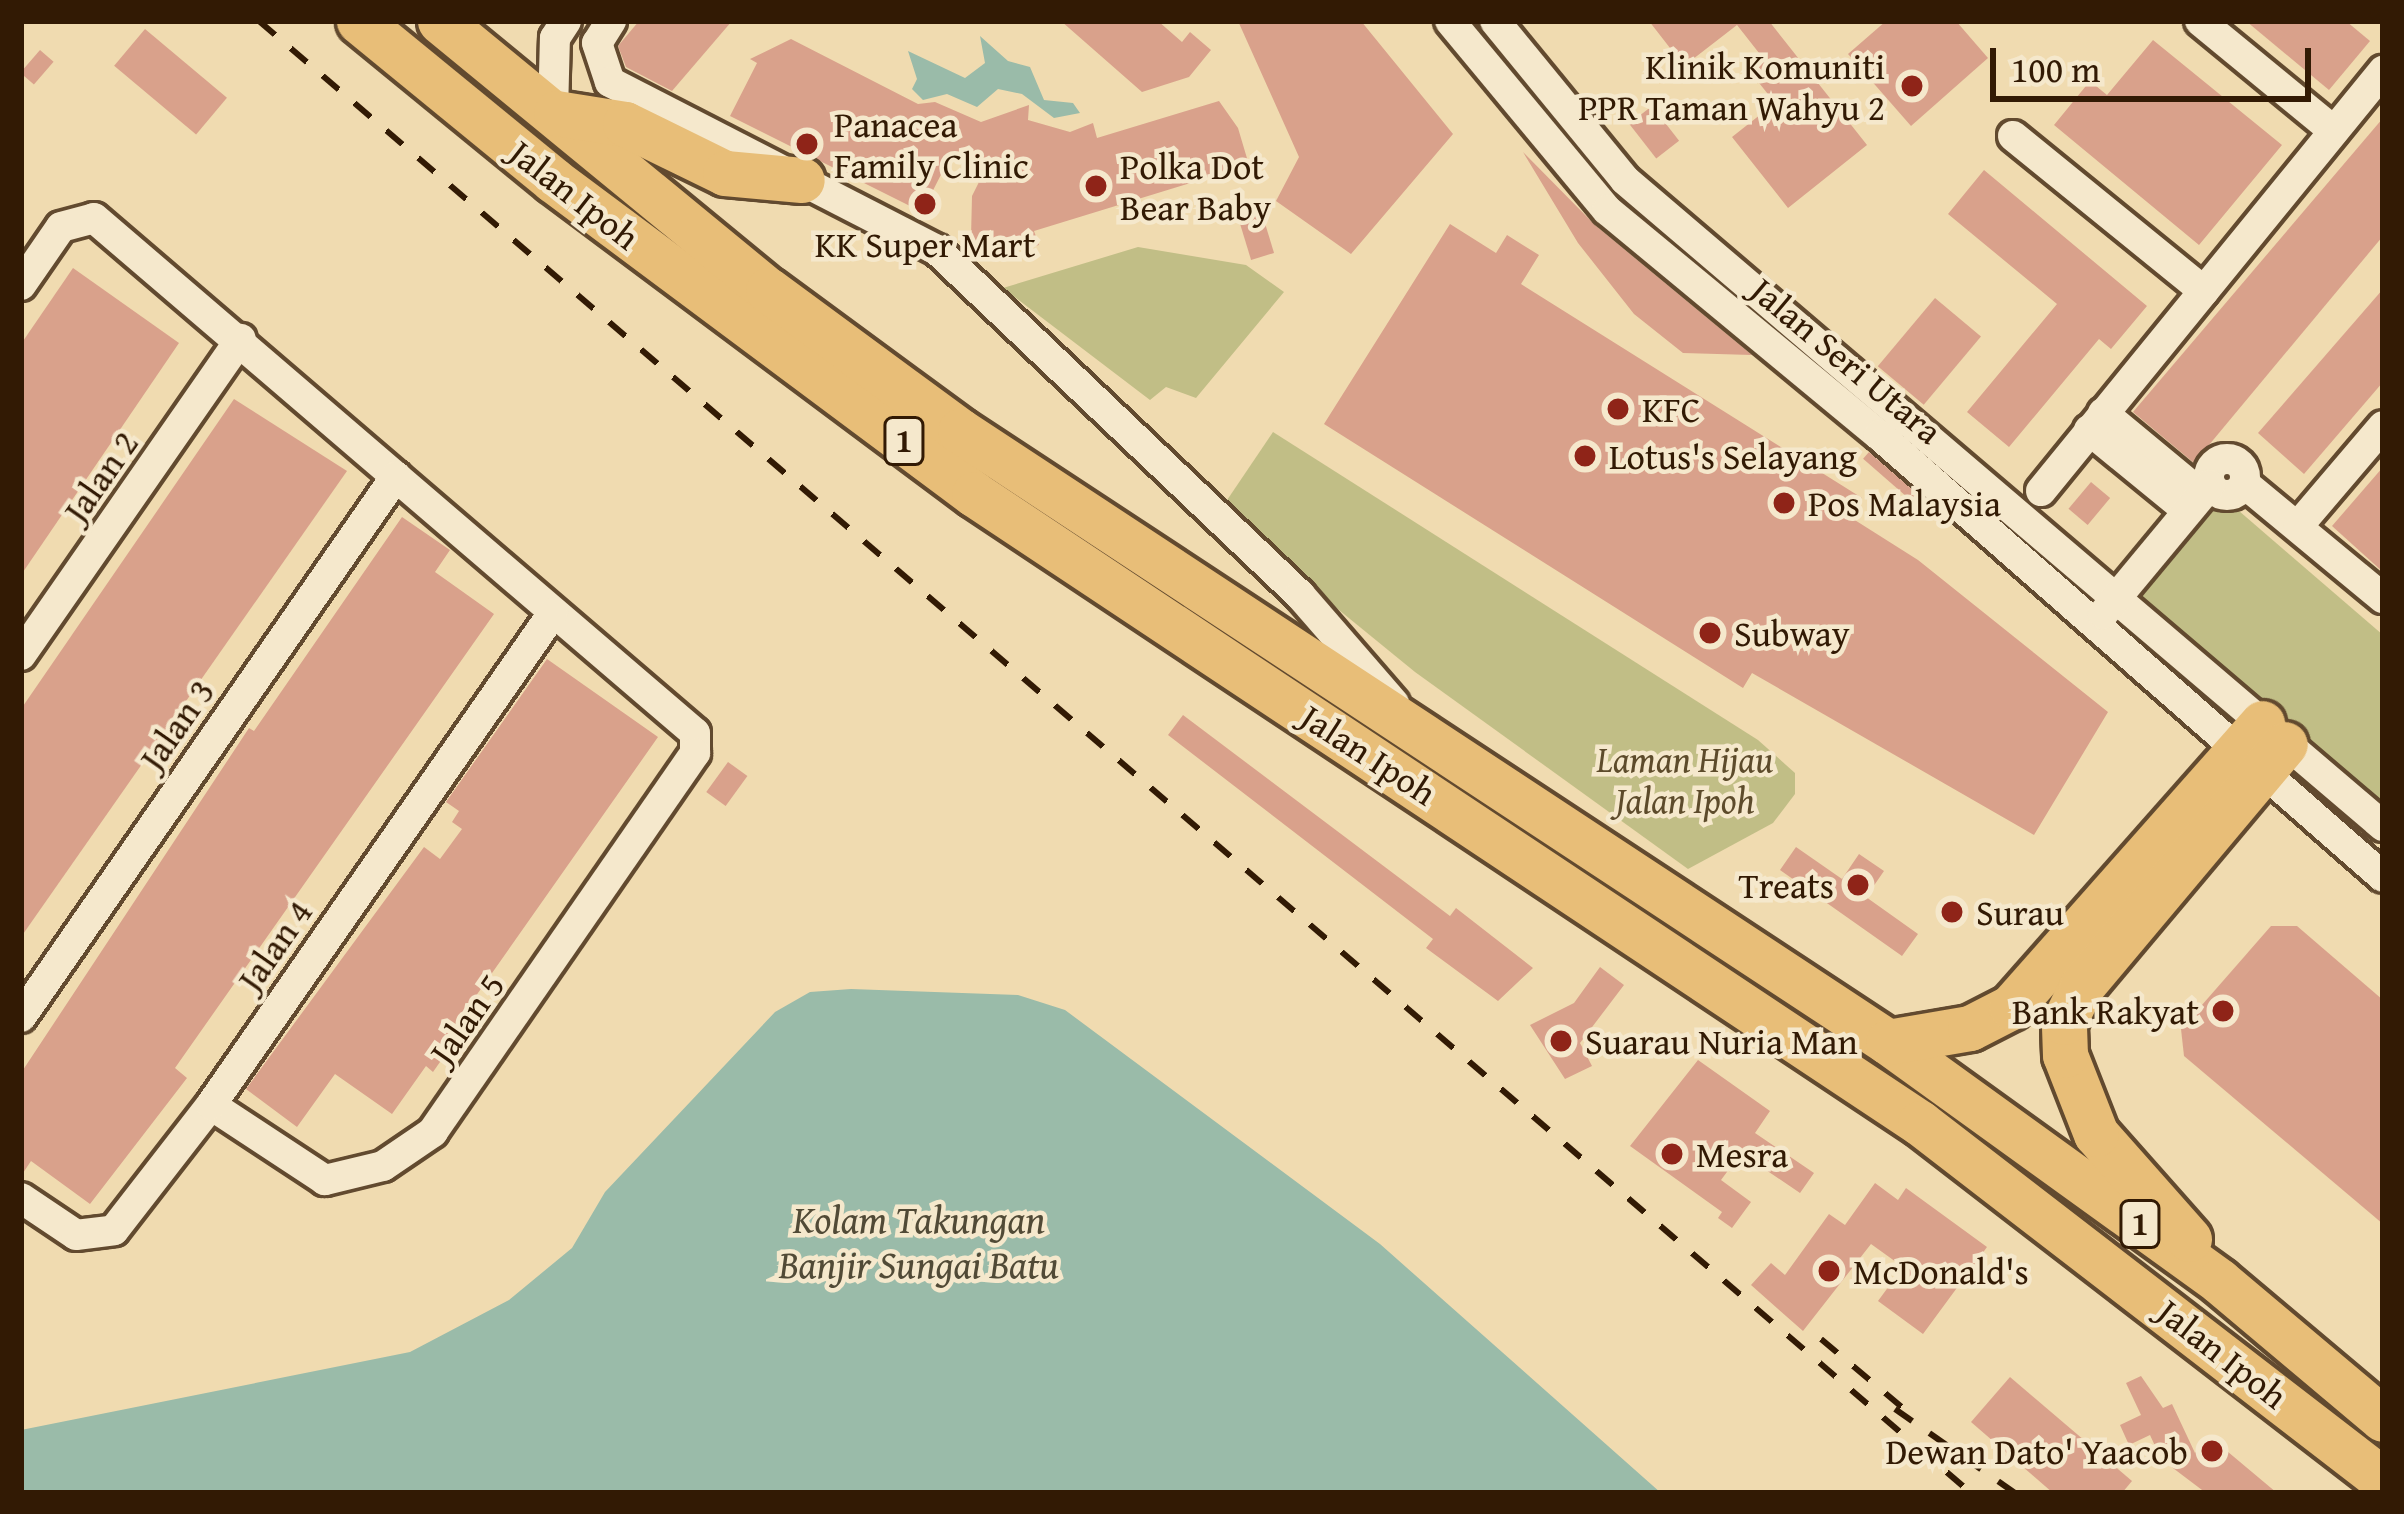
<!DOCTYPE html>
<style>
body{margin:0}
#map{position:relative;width:2404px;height:1514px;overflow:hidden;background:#f0dbb0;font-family:"Gentium Book Plus",serif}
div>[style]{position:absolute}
.green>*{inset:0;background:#c1be86}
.water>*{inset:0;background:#9abba9}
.building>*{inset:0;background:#d9a18b;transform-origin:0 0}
.roads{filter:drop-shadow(3px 0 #624a2f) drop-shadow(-3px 0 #624a2f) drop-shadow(0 3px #624a2f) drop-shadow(0 -3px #624a2f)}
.minor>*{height:30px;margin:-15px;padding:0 15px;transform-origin:15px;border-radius:15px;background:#f5e8cc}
.minor>.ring{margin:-15px;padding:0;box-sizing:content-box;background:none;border:30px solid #f5e8cc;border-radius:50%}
.highway>*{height:45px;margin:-22.5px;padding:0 22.5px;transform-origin:22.5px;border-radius:22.5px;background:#e8be78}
.rail>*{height:6px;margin-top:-3px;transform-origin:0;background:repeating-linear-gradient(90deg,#321a04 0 21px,transparent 0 42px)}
.dots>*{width:33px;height:33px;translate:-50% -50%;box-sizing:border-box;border:6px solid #f5e8cc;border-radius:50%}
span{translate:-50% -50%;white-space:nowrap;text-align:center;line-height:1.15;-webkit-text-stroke:9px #f5e8cc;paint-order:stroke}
.shield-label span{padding:3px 9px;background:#f5e8cc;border:3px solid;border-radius:9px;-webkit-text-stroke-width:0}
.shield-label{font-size:33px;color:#321a04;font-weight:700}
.poi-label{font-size:36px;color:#321a04}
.right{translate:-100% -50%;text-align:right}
.left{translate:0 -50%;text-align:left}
.street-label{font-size:36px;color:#321a04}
.park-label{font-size:36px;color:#5d4b2b;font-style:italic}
.water-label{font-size:39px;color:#514a36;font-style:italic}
.frame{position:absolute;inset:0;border:24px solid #321a04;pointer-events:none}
.scale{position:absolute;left:1990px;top:48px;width:321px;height:54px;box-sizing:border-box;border:6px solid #321a04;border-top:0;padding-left:15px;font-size:36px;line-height:42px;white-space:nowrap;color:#321a04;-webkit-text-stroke:9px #f5e8cc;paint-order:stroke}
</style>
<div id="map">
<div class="green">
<i style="clip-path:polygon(1138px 247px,1246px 265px,1284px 292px,1196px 398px,1166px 387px,1150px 400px,1003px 288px)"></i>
<i style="clip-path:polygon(1273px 432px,1758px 740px,1795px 773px,1795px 794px,1773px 823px,1688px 869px,1415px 672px,1219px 512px)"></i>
<i style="clip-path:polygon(2224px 498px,2383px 635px,2383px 814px,2136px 601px)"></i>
</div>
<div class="water">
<i style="clip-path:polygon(980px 36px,1008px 61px,1030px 67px,1044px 100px,1073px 103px,1080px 113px,1054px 118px,1022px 94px,998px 89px,977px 107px,947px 94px,923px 100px,912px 89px,917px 79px,908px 51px,965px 78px,985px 63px)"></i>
<i style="clip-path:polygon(851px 989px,1018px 995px,1065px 1010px,1380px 1244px,1661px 1493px,21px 1493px,21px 1430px,410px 1352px,509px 1300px,572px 1248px,605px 1192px,775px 1012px,810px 992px)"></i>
</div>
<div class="building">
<i style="clip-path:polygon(639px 21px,732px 21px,672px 91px,626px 67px,618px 46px)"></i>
<i style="clip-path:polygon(1061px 21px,1158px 21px,1182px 42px,1190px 32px,1211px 50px,1189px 77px,1142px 92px)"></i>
<i style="clip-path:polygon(1238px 21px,1361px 21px,1453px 134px,1351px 254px,1276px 201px,1299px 157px)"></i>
<i style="clip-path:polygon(1649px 21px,1769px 21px,1867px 145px,1788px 208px,1732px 137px,1775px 103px,1744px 64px,1759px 53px,1737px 25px,1684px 66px)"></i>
<i style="clip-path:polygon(1886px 21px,1956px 21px,1988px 58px,1911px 126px,1848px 54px)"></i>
<i style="clip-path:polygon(2246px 21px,2346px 21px,2370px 41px,2329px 90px)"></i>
<i style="left:145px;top:29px;width:107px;height:48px;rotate:40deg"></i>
<i style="clip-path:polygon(791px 39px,918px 104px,935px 102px,981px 122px,1029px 105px,1028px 120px,1070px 132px,1093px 123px,1097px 138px,1219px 101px,1238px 128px,1249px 165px,1034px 231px,1039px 245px,983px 259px,971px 237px,972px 196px,984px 172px,951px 155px,922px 212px,730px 116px,757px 63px,750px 59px)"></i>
<i style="clip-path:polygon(2153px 40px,2282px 145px,2199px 245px,2054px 125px,2090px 81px,2107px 95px)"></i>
<i style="left:40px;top:50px;width:18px;height:30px;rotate:41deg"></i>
<i style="left:1652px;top:106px;width:44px;height:29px;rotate:52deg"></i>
<i style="clip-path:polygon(2383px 118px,2383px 236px,2194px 463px,2133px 412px)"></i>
<i style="clip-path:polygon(1523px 152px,1595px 225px,1752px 355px,1683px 353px,1634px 314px,1578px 243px)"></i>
<i style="clip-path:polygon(1984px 170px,2147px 306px,2111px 349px,2099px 339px,2009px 447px,1967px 412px,2057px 304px,1948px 214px)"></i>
<i style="left:1260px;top:207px;width:48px;height:24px;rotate:73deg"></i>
<i style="clip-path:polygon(1450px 224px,1496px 253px,1507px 235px,1539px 255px,1521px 284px,1862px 498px,1850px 517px,1918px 560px,2108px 712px,2034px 835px,1752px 673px,1743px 688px,1324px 424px)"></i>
<i style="clip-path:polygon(73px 268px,179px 343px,21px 575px,21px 344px)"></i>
<i style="clip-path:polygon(2383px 289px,2383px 382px,2304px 474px,2258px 433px)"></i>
<i style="left:1935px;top:298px;width:60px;height:89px;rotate:40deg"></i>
<i style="clip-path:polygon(234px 399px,347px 471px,21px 937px,21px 709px)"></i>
<i style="left:1869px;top:452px;width:76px;height:9px;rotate:41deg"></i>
<i style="clip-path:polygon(2383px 467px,2383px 572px,2332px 526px)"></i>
<i style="left:2091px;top:482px;width:25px;height:35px;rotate:40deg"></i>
<i style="clip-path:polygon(402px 517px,450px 550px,435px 572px,494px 614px,175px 1068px,187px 1078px,90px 1204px,31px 1161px,21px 1176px,21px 1073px,249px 728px,254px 731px)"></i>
<i style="clip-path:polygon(547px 659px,658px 737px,440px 1047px,447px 1052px,433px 1072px,426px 1066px,392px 1114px,335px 1074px,297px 1127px,246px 1089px,424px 847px,440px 859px,462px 829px,452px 822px,459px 811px,446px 802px)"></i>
<i style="clip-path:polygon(1183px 715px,1450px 916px,1456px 908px,1533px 968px,1498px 1001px,1426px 948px,1433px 939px,1168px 735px)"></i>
<i style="left:728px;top:762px;width:24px;height:37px;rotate:36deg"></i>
<i style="clip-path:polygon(1796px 847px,1842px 879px,1859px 854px,1884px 871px,1866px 897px,1918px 934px,1902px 956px,1780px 870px)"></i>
<i style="clip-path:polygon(2271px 926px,2297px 926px,2383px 1000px,2383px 1224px,2184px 1056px,2181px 1029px)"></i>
<i style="clip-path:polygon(1600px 967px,1624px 985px,1580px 1043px,1592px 1066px,1565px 1079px,1530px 1025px,1574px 1003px)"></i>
<i style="clip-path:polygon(1698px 1060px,1770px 1111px,1755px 1133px,1814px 1173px,1800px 1193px,1741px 1153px,1721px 1180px,1751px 1202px,1732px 1228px,1718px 1218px,1722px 1212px,1630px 1146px)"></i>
<i style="clip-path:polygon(1875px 1183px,1898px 1200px,1906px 1188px,1987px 1247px,1923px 1334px,1878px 1301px,1903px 1267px,1871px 1244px,1803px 1331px,1751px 1285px,1771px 1263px,1785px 1275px,1829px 1214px,1845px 1225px)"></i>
<i style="clip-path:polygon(2141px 1376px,2163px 1408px,2172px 1404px,2195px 1453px,2209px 1436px,2277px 1493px,2206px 1493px,2161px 1459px,2150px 1435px,2129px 1445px,2120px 1425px,2141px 1415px,2126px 1383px)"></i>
<i style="clip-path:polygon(2010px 1377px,2132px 1481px,2122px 1493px,2053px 1493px,1971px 1422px)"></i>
</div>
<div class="roads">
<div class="minor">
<i style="left:611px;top:21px;width:26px;rotate:122deg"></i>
<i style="left:597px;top:43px;width:41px;rotate:71.6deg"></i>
<i style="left:610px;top:82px;width:368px;rotate:27.2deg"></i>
<i style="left:937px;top:250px;width:501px;rotate:43.54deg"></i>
<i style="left:1300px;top:595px;width:143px;rotate:49deg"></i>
<i style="left:1450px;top:21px;width:246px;rotate:50.3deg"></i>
<i style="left:1607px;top:210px;width:353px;rotate:39.6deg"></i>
<i style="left:1879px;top:435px;width:670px;rotate:41.25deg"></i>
<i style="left:1495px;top:21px;width:205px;rotate:50.7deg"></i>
<i style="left:1625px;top:180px;width:996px;rotate:40.44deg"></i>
<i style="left:2200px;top:21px;width:173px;rotate:39.4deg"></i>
<i style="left:553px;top:112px;width:74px;rotate:-88.5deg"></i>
<i style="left:555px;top:38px;width:20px;rotate:-57deg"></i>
<i style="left:2013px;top:136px;width:246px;rotate:39.1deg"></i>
<i style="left:21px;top:285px;width:70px;rotate:-55.4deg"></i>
<i style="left:61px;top:227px;width:34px;rotate:-15deg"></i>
<i style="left:94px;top:218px;width:791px;rotate:40.59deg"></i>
<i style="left:695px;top:733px;width:20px;rotate:90deg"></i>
<i style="left:695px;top:753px;width:461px;rotate:124.7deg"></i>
<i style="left:433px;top:1132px;width:60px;rotate:145.8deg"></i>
<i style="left:383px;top:1166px;width:60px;rotate:166.4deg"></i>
<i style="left:325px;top:1180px;width:136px;rotate:-146.7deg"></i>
<i style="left:2103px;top:413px;width:127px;rotate:39.6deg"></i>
<i style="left:2089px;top:430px;width:127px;rotate:39.2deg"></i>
<i class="ring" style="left:2209px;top:459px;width:6px;height:6px"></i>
<i style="left:2245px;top:484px;width:179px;rotate:39.6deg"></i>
<i style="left:2041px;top:491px;width:542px;rotate:-50.84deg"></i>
<i style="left:2298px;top:526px;width:131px;rotate:-49.6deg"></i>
<i style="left:2103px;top:614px;width:168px;rotate:-50.3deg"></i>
<i style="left:21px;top:655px;width:385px;rotate:-55.2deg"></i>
<i style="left:21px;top:1017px;width:658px;rotate:-55.27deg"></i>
<i style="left:21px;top:1198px;width:66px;rotate:33.9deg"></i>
<i style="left:76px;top:1235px;width:38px;rotate:-7deg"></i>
<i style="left:114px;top:1230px;width:158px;rotate:-52.2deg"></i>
<i style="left:211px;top:1105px;width:599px;rotate:-55.2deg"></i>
</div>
<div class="highway">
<i style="left:359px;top:21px;width:251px;rotate:39.3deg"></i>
<i style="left:553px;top:180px;width:525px;rotate:36.72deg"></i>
<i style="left:974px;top:494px;width:1136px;rotate:33.62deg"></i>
<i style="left:1920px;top:1123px;width:585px;rotate:37.63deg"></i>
<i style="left:440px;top:21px;width:424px;rotate:39.4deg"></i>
<i style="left:768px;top:290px;width:238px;rotate:36.3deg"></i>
<i style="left:960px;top:431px;width:1111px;rotate:33.36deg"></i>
<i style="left:1888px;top:1042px;width:408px;rotate:35.8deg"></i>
<i style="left:2219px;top:1281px;width:214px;rotate:40.1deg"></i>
<i style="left:556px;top:113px;width:70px;rotate:9.1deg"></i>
<i style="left:625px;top:124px;width:111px;rotate:26.1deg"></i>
<i style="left:725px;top:173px;width:77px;rotate:5.2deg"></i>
<i style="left:1888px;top:1042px;width:83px;rotate:-9.7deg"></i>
<i style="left:1970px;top:1028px;width:46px;rotate:-27.1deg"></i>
<i style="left:2011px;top:1007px;width:379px;rotate:-48.5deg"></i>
<i style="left:2189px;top:1239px;width:140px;rotate:-131.5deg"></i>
<i style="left:2096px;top:1134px;width:85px;rotate:-111.4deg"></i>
<i style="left:2065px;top:1055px;width:33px;rotate:-92deg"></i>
<i style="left:2064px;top:1022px;width:39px;rotate:-64deg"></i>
<i style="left:2081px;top:987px;width:317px;rotate:-50deg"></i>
</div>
</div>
<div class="rail">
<i style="left:259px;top:21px;width:2258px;rotate:40.69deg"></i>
<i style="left:1821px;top:1339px;width:116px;rotate:40.1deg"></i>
<i style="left:1895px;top:1409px;width:146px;rotate:35deg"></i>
</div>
<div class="dots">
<i style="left:1912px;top:86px;background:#8f2418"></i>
<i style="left:807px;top:144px;background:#8f2418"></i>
<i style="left:1096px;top:186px;background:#8f2418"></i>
<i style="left:925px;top:204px;background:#8f2418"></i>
<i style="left:1618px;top:409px;background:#8f2418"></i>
<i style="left:1585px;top:456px;background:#8f2418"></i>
<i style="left:1784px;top:503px;background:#8f2418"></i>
<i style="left:1710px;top:633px;background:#8f2418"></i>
<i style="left:1858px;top:885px;background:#8f2418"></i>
<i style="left:1952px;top:912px;background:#8f2418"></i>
<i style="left:2223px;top:1011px;background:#8f2418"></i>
<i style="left:1561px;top:1041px;background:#8f2418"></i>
<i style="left:1672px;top:1154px;background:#8f2418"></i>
<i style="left:1829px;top:1271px;background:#8f2418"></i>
<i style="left:2212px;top:1451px;background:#8f2418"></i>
</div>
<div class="shield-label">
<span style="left:904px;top:441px">1</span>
<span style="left:2140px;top:1224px">1</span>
</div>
<div class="poi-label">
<span class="right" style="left:1885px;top:86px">Klinik Komuniti<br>PPR Taman Wahyu 2</span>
<span class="left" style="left:834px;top:144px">Panacea<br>Family Clinic</span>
<span class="left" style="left:1120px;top:186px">Polka Dot<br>Bear Baby</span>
<span style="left:925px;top:244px">KK Super Mart</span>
<span class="left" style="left:1642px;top:409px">KFC</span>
<span class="left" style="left:1609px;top:456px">Lotus's Selayang</span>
<span class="left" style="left:1808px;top:503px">Pos Malaysia</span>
<span class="left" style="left:1734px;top:633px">Subway</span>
<span class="right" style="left:1834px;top:885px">Treats</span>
<span class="left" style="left:1976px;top:912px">Surau</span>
<span class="right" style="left:2199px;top:1011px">Bank Rakyat</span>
<span class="left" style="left:1585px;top:1041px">Suarau Nuria Man</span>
<span class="left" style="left:1696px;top:1154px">Mesra</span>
<span class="left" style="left:1853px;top:1271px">McDonald's</span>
<span class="right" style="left:2188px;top:1451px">Dewan Dato' Yaacob</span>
</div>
<div class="street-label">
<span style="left:575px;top:194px;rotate:38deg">Jalan Ipoh</span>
<span style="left:1847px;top:360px;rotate:40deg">Jalan Seri Utara</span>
<span style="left:100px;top:476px;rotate:-55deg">Jalan 2</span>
<span style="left:176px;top:724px;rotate:-55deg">Jalan 3</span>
<span style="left:1369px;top:754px;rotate:33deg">Jalan Ipoh</span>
<span style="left:274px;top:945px;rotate:-55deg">Jalan 4</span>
<span style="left:466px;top:1018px;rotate:-55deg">Jalan 5</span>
<span style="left:2223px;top:1353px;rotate:38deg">Jalan Ipoh</span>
</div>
<div class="park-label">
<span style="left:1685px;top:779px">Laman Hijau<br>Jalan Ipoh</span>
</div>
<div class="water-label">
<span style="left:919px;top:1242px">Kolam Takungan<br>Banjir Sungai Batu</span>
</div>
<div class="frame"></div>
<div class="scale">100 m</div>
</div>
